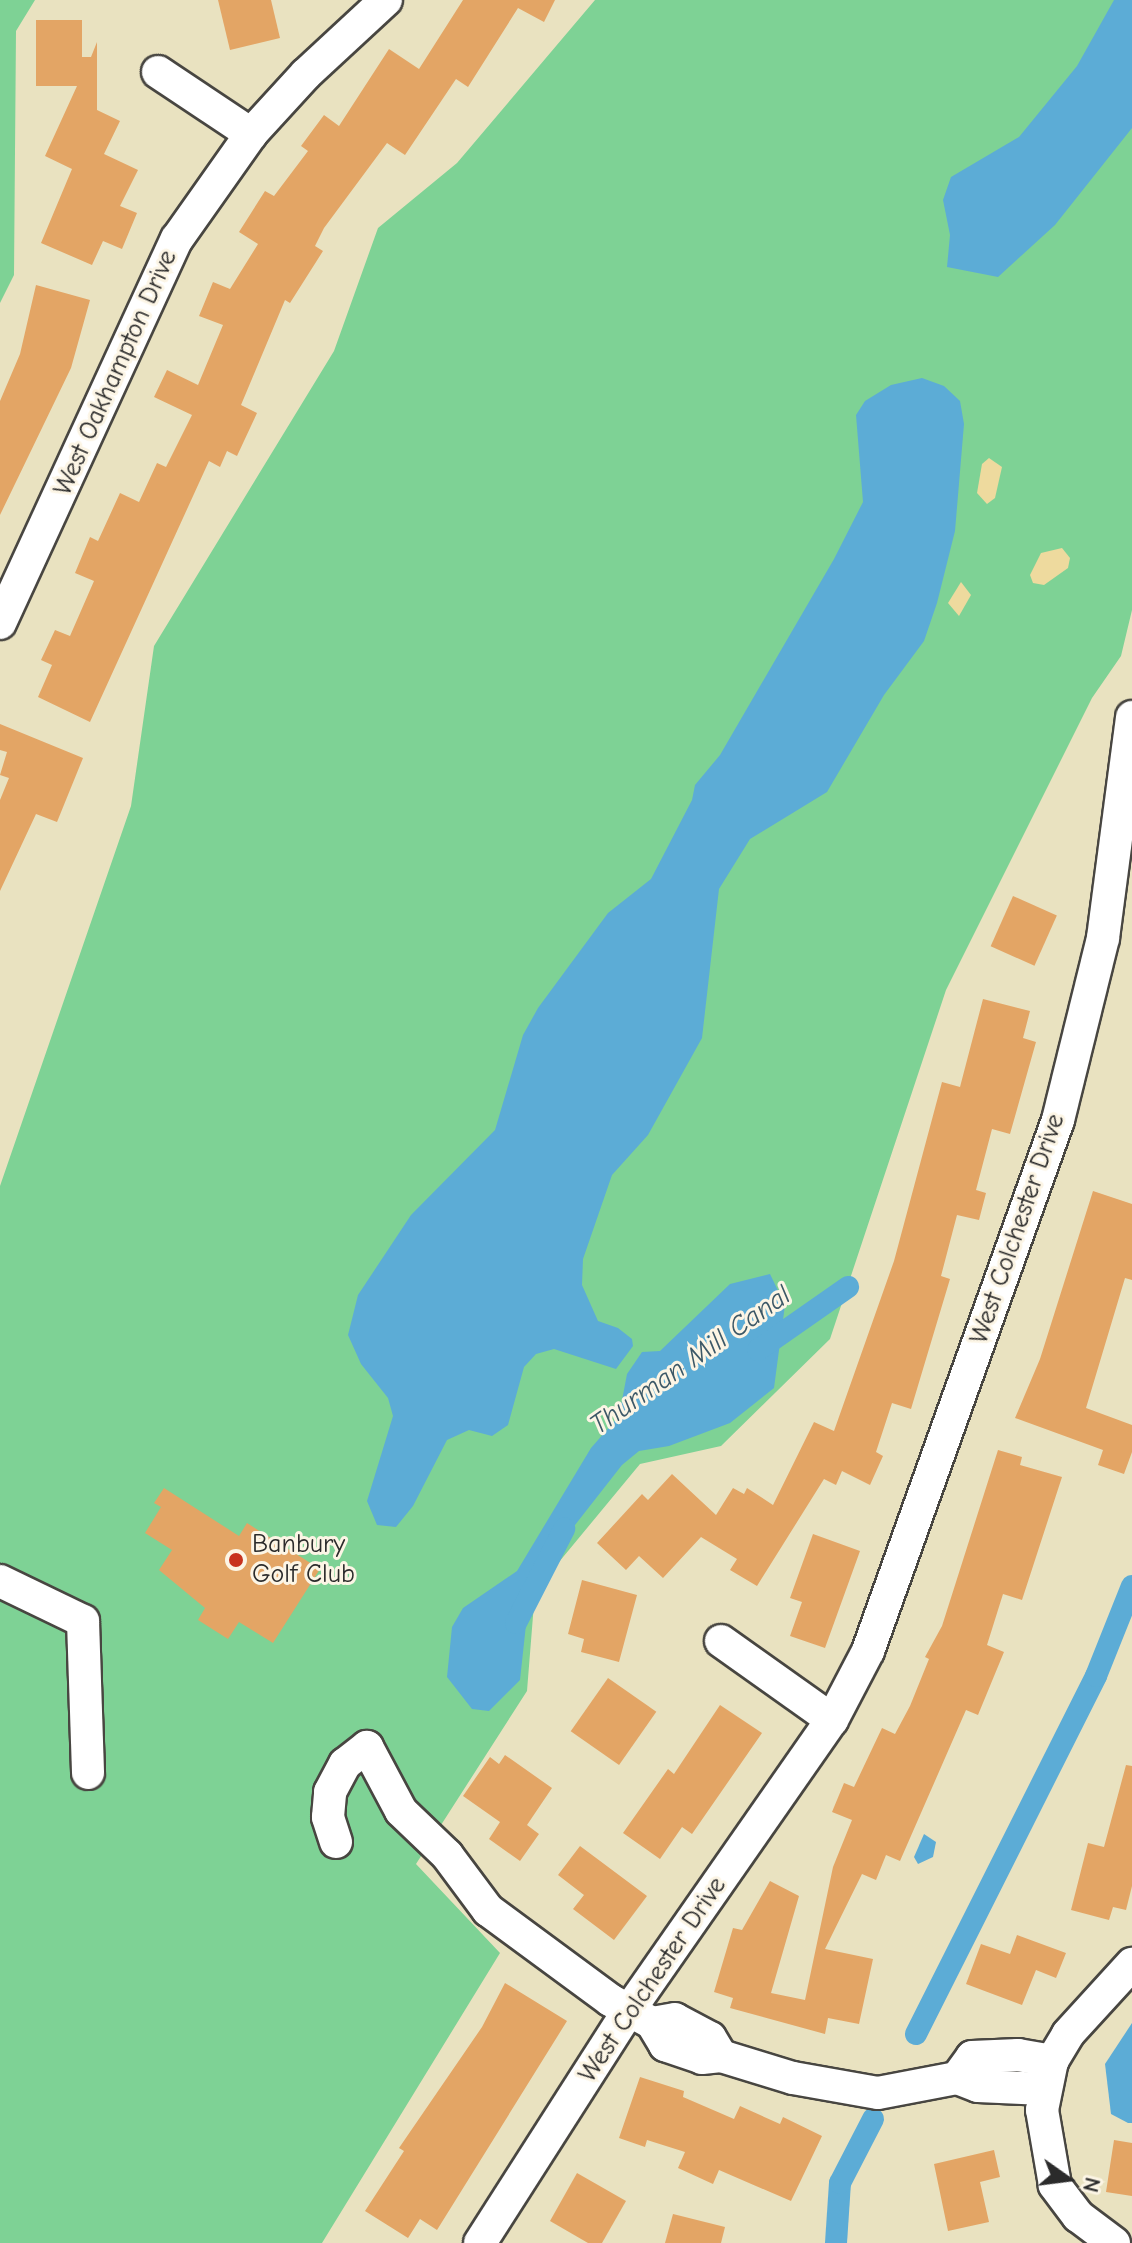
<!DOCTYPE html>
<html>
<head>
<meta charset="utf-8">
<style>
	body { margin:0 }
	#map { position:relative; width:1132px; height:2243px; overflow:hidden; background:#e9e2c0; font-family:"Comic Neue",sans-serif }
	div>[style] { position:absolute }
	.green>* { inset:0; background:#7ed295 }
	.sand>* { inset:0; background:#eeda9e }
	.water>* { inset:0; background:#5cacd6 }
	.canal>* { height:22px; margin:-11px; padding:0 11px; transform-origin:11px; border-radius:11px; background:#5cacd6 }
	.building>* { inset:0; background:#e3a565; transform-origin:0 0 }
	.roads { filter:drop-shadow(2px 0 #484641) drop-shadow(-2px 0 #484641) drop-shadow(0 2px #484641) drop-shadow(0 -2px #484641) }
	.minor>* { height:32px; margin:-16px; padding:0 16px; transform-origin:16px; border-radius:16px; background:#fff }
	.dots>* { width:22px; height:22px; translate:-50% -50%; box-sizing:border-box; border:4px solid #fcf5e5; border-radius:50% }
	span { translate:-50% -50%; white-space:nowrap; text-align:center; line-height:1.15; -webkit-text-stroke:6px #fcf5e5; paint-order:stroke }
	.street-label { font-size:26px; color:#2b2b2b }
	.poi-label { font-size:26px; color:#2b2b2b }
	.left { translate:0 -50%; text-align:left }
	.water-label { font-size:28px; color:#3c5867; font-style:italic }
	.north { position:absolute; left:1028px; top:2139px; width:80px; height:80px; -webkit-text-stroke:6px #fcf5e5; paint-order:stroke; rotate:104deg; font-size:22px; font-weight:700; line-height:32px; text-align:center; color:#2b2b2b }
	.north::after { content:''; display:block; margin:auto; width:28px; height:36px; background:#2b2b2b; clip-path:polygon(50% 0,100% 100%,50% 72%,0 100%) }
</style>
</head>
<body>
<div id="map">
	<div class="green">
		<div style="clip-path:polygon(0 0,35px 0,16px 31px,14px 275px,0 303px)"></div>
		<div style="clip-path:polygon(595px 0,1132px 0,1132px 610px,1121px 656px,1092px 698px,946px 990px,830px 1339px,721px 1446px,640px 1464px,535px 1591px,527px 1691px,416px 1864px,500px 1953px,322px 2243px,0 2243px,0 1186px,131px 806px,154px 646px,334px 351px,378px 228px,457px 163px)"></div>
	</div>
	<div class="sand">
		<div style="clip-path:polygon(989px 458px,1002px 467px,995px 498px,987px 504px,977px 493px,982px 464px)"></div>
		<div style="clip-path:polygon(1062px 548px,1070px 558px,1068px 568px,1044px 585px,1033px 583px,1030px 575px,1041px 553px)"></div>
		<div style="clip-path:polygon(961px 582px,971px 595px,959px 616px,948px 603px)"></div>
	</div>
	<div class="water">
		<div style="clip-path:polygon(1114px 0,1132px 0,1132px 128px,1055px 225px,998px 277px,947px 267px,950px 235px,943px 200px,951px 177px,1019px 137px,1077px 66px)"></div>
		<div style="clip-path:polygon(922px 378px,944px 386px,960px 401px,964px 424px,955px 531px,937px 603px,924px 641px,884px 695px,827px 792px,750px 839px,719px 889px,702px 1038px,648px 1135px,612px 1175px,583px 1259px,582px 1285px,598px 1321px,618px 1328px,632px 1339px,633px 1346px,616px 1369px,554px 1349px,536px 1354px,524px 1367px,508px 1425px,492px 1436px,469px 1430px,447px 1440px,413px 1506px,396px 1527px,377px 1525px,367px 1501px,393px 1416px,388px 1398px,361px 1364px,348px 1335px,358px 1295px,411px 1215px,495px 1130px,523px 1035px,538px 1008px,608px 913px,651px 879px,692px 800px,695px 785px,720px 755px,834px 559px,863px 502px,856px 415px,865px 401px,891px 385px)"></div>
		<div style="clip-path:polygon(770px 1274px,785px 1305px,774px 1388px,730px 1423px,669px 1446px,639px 1451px,622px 1465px,539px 1571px,529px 1597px,520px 1680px,489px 1711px,472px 1709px,447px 1677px,452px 1627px,463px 1608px,517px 1571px,591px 1448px,619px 1416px,627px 1374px,642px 1352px,660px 1351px,730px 1284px)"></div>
		<div style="clip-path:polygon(924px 1834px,936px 1842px,933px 1857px,918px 1864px,914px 1857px)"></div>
		<div style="clip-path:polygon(1132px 2023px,1132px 2123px,1128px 2123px,1111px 2114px,1105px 2064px)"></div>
	</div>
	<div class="canal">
		<div style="left:758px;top:1350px;width:110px;rotate:-35deg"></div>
		<div style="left:516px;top:1623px;width:106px;rotate:-62.9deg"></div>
		<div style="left:916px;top:2034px;width:401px;rotate:-63.3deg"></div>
		<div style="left:1096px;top:1676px;width:97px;rotate:-68.2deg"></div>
		<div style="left:836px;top:2243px;width:60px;rotate:-86.2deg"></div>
		<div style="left:840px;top:2183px;width:72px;rotate:-62.7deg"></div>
	</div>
	<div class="building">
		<div style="clip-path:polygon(218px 0,271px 0,280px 38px,230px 50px)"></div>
		<div style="clip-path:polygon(463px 0,555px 0,544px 22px,518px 8px,468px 87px,456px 79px,405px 155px,387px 143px,324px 228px,315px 246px,323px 251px,290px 303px,285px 300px,241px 405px,257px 413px,237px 456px,227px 451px,220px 467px,209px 461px,90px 722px,38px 697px,52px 665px,41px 660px,55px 630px,70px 636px,94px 581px,75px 573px,90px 537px,98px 541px,120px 493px,139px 502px,157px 463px,166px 467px,192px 415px,154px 397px,167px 370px,198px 385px,223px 325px,199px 316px,213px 282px,230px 289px,258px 244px,239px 232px,265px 191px,274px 196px,308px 151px,301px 146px,324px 115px,339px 126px,389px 49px,419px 69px)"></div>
		<div style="clip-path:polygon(36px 20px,82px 20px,82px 57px,91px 57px,97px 42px,97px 110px,120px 121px,104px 154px,138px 170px,120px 206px,137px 213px,122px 249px,103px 241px,92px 265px,41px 243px,72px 169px,45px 156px,77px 86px,36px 86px)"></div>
		<div style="clip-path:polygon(36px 285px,90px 300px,71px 368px,0 515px,0 401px,20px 354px)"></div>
		<div style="clip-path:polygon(0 724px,83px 758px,57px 822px,36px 814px,0 891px,0 800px,9px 778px,0 775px,7px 752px,0 750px)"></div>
		<div style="left:1013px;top:896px;width:48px;height:55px;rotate:24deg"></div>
		<div style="clip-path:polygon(983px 999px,1030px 1011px,1023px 1038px,1036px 1042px,1010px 1134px,992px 1129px,976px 1190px,986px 1193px,979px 1220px,957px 1215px,941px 1276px,950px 1279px,911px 1409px,892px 1403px,876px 1452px,883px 1456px,870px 1485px,842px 1471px,836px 1485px,824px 1479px,757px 1586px,730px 1570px,737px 1559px,701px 1537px,663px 1578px,639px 1556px,626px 1570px,597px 1543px,642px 1494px,648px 1500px,672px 1474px,716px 1515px,733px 1488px,744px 1494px,747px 1488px,773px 1505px,814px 1422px,834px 1431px,894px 1261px,942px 1082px,960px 1087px)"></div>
		<div style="clip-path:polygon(1093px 1191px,1132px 1204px,1132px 1280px,1125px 1278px,1086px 1408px,1132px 1425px,1132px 1452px,1124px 1474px,1098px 1465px,1103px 1450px,1015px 1418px,1040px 1359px)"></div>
		<div style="clip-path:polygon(998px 1450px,1022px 1457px,1020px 1465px,1062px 1477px,1022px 1600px,1003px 1594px,987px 1645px,1004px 1652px,978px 1715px,966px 1710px,900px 1861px,886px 1855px,876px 1880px,862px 1874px,825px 1949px,873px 1959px,859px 2024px,828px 2018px,825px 2034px,730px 2008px,733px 1998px,714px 1992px,733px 1928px,742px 1930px,770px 1881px,799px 1896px,771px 1993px,805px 2000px,833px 1867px,852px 1820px,832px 1812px,844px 1783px,854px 1787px,882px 1728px,895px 1734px,910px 1706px,929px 1659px,925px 1657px,942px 1626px)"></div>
		<div style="clip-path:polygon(164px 1488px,239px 1536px,247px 1523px,320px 1569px,273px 1643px,239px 1622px,228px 1639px,198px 1620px,205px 1608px,159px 1570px,172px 1550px,145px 1533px,161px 1507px,154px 1503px)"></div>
		<div style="clip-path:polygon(813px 1534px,860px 1551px,825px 1648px,790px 1636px,802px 1602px,790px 1598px)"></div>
		<div style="clip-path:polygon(582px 1580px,637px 1595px,619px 1662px,581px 1652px,584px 1639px,568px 1634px)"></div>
		<div style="left:608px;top:1678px;width:59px;height:65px;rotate:35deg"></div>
		<div style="clip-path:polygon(720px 1705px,762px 1733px,692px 1834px,682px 1827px,660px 1859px,623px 1833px,668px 1769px,674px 1774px)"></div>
		<div style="clip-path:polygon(505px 1755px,552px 1788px,527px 1825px,539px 1834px,520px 1861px,489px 1839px,500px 1822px,463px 1796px,490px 1757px,499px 1764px)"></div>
		<div style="clip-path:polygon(1126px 1765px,1132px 1766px,1132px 1886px,1126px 1910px,1113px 1907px,1109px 1920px,1071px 1910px,1088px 1843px,1104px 1847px)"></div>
		<div style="clip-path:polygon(580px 1846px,647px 1896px,614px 1940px,573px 1909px,584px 1895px,558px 1875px)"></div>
		<div style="clip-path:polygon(1017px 1935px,1066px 1953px,1056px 1978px,1036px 1970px,1022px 2005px,966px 1984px,981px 1944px,1010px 1954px)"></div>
		<div style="clip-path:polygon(505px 1983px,567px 2021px,437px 2230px,420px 2219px,408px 2238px,365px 2211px,404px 2151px,399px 2148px,482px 2027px)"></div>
		<div style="clip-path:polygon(640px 2077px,684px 2091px,683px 2097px,734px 2119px,740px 2106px,780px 2124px,783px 2117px,822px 2136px,791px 2201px,719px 2170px,713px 2184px,678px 2168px,685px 2152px,647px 2140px,645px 2147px,619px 2138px)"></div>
		<div style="clip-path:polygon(1114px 2140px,1132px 2143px,1132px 2196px,1106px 2192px)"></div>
		<div style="clip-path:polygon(994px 2150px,1000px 2177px,980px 2182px,989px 2222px,948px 2231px,934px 2164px)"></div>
		<div style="clip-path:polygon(577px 2173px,626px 2201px,602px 2243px,588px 2243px,550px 2221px)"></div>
		<div style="clip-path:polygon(673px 2214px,725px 2227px,721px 2243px,665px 2243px)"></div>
	</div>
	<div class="roads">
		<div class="minor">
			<div style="left:158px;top:72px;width:112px;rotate:33.7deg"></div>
			<div style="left:0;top:623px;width:423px;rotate:-65.3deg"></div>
			<div style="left:177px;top:239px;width:128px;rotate:-54.8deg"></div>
			<div style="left:251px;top:134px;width:81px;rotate:-47.5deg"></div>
			<div style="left:306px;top:74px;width:109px;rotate:-42.8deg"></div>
			<div style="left:0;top:1581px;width:92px;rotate:25.7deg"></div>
			<div style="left:83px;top:1621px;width:152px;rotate:88.1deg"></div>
			<div style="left:721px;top:1641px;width:136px;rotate:35.4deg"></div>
			<div style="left:336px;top:1842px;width:26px;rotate:-108deg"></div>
			<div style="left:328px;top:1817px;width:25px;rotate:-85deg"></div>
			<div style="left:330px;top:1792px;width:32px;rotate:-62deg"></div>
			<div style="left:345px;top:1764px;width:28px;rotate:-38deg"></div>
			<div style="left:367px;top:1747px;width:72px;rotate:62deg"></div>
			<div style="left:401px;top:1811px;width:64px;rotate:43.7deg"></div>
			<div style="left:447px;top:1855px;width:69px;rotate:53.3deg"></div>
			<div style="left:488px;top:1910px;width:152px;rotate:36.4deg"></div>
			<div style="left:610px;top:2000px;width:48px;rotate:28.7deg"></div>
			<div style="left:721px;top:2056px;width:21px;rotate:-121deg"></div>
			<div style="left:710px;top:2038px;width:40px;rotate:-152deg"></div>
			<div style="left:675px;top:2019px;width:23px;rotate:170deg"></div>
			<div style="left:652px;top:2023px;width:26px;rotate:59deg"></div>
			<div style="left:665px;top:2045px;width:39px;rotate:19deg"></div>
			<div style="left:702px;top:2058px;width:19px;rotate:-6deg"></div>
			<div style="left:721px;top:2056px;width:75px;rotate:17deg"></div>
			<div style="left:793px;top:2078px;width:86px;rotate:10deg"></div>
			<div style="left:878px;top:2093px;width:80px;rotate:-10.8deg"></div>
			<div style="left:1044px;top:2089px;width:66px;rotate:-177.4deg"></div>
			<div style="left:978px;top:2086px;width:22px;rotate:-159deg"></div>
			<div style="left:957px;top:2078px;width:26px;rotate:-54deg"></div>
			<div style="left:972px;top:2057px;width:46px;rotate:-2.5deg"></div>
			<div style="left:1018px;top:2055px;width:35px;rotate:10deg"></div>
			<div style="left:480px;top:2243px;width:274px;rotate:-57.4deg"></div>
			<div style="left:628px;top:2012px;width:356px;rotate:-55.1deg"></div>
			<div style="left:832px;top:1720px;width:78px;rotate:-62.4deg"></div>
			<div style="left:868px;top:1651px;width:564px;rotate:-70.31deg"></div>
			<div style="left:1058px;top:1120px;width:187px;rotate:-76.1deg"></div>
			<div style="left:1103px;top:938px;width:223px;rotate:-82.5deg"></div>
			<div style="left:1114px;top:2243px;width:45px;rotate:-143.1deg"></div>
			<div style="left:1078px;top:2216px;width:39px;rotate:-127deg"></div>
			<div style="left:1055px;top:2185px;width:76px;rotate:-99.8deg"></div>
			<div style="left:1042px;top:2110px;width:50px;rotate:-78.5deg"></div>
			<div style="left:1052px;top:2061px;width:31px;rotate:-59deg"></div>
			<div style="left:1068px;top:2034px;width:95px;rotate:-47.6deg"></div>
		</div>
	</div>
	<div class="dots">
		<div style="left:236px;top:1560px;background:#c8321e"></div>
	</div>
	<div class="street-label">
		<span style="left:116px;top:373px;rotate:-66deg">West Oakhampton Drive</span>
		<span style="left:1018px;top:1229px;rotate:-71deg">West Colchester Drive</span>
		<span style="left:653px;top:1980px;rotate:-56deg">West Colchester Drive</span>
	</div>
	<div class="poi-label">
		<span class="left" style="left:252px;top:1560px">Banbury<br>Golf Club</span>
	</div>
	<div class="water-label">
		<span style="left:690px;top:1360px;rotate:-35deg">Thurman Mill Canal</span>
	</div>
	<div class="north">N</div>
</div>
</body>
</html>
